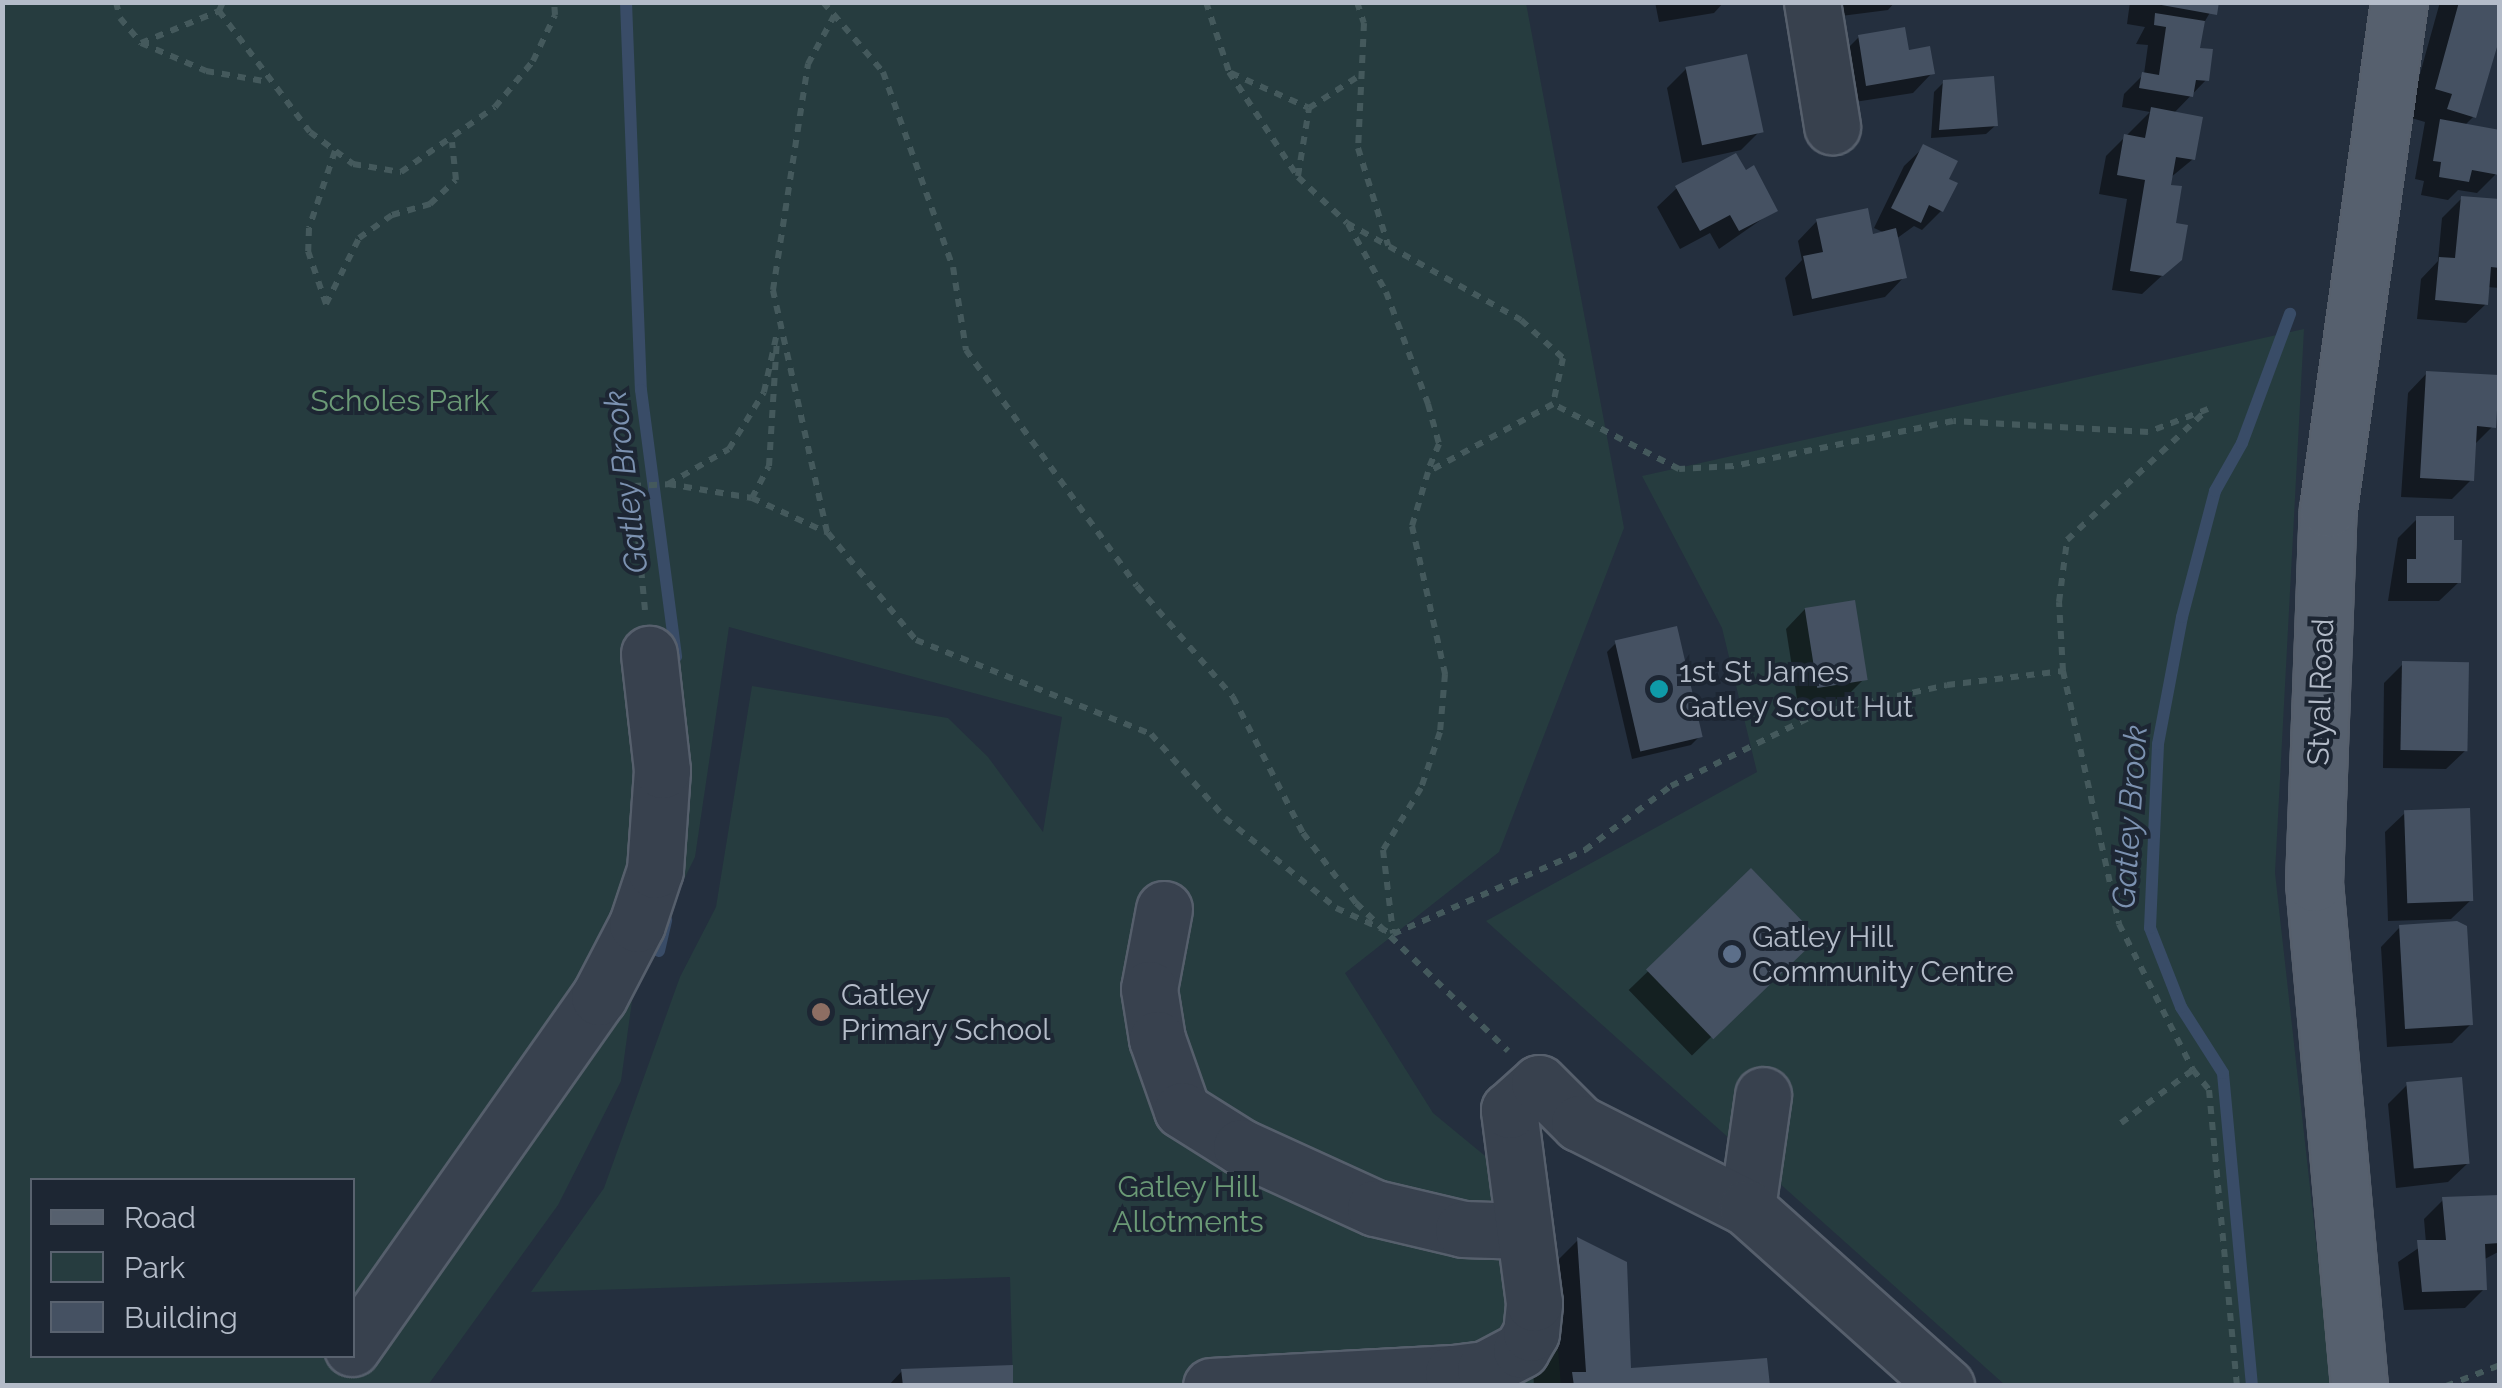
<!DOCTYPE html>
<html>
<head>
<meta charset="utf-8">
<style>
	body { margin:0 }
	#map { position:relative; width:2502px; height:1388px; overflow:hidden; background:#242f3e; font-family:Raleway,sans-serif }
	div>[style] { position:absolute }
	.green>* { inset:0; background:#263c3f }
	.shadow>* { inset:0; background:#0007; transform-origin:0 0 }
	.stream>* { height:12px; margin:-6px; padding:0 6px; transform-origin:6px; border-radius:6px; background:#394c67 }
	.building>* { inset:0; background:#455162; transform-origin:0 0 }
	.path>* { height:6px; margin-top:-3px; transform-origin:0; background:repeating-linear-gradient(90deg,#44595c 0 8px,transparent 0 16px) }
	.roads { filter:drop-shadow(2px 0 #565f6c) drop-shadow(-2px 0 #565f6c) drop-shadow(0 2px #565f6c) drop-shadow(0 -2px #565f6c) }
	.minor>* { height:55px; margin:-27.5px; padding:0 27.5px; transform-origin:27.5px; border-radius:27.5px; background:#38414e }
	.major>* { height:55px; margin:-27.5px; padding:0 27.5px; transform-origin:27.5px; border-radius:27.5px; background:#56606e }
	.dots>* { width:28px; height:28px; translate:-50% -50%; box-sizing:border-box; border:5px solid #1d2633; border-radius:50% }
	span { translate:-50% -50%; white-space:nowrap; text-align:center; line-height:1.15; -webkit-text-stroke:8px #1d2633; paint-order:stroke }
	.park-label { font-size:30px; color:#6b9a76 }
	.poi-label { font-size:30px; color:#b4bcc9 }
	.left { translate:0 -50%; text-align:left }
	.street-label { font-size:30px; color:#b4bcc9 }
	.water-label { font-size:32px; color:#7c92b1; font-style:italic }
	.frame { position:absolute; inset:0; border:5px solid #b4bcc9; pointer-events:none }
	.legend { position:absolute; left:30px; top:1178px; width:325px; height:180px; box-sizing:border-box; background:#1d2633; border:2px solid #59626f; margin:0; padding:12px 18px; list-style:none; font-size:30px; color:#b4bcc9 }
	.legend li { display:flex; align-items:center; gap:20px; height:50px }
	.legend b { width:50px; border:2px solid #59626f }
</style>
</head>
<body>
<div id="map">
	<div class="green">
		<div style="clip-path:polygon(evenodd,2px 3px,1526px 3px,1624px 528px,1499px 852px,1345px 973px,1433px 1113px,1490px 1160px,1543px 1164px,1561px 1385px,1013px 1385px,1010px 1277px,531px 1292px,604px 1188px,680px 977px,716px 907px,752px 686px,948px 718px,988px 757px,1043px 832px,1062px 717px,729px 627px,695px 857px,635px 979px,621px 1081px,558px 1205px,428px 1385px,3px 1385px,2px 3px,32px 1180px,352px 1180px,352px 1356px,32px 1356px,32px 1180px)"></div>
		<div style="clip-path:polygon(2304px 329px,2275px 873px,2332px 1385px,2005px 1385px,1486px 921px,1757px 772px,1722px 628px,1642px 476px)"></div>
	</div>
	<div class="shadow">
		<div style="clip-path:polygon(1655px 2px,1724px 2px,1714px 13px,1659px 22px)"></div>
		<div style="clip-path:polygon(1839px 2px,1895px 2px,1888px 10px,1841px 16px)"></div>
		<div style="clip-path:polygon(2130px 2px,2216px 2px,2201px 28px,2198px 50px,2206px 80px,2173px 114px,2193px 159px,2170px 178px,2180px 259px,2142px 294px,2112px 290px,2127px 199px,2099px 194px,2106px 156px,2150px 112px,2122px 107px,2124px 94px,2144px 74px,2148px 45px,2136px 44px,2145px 27px,2127px 24px)"></div>
		<div style="clip-path:polygon(2440px 2px,2500px 2px,2474px 116px,2464px 126px,2500px 132px,2496px 174px,2477px 193px,2458px 190px,2448px 200px,2421px 195px,2424px 181px,2415px 179px,2425px 122px,2408px 117px)"></div>
		<div style="clip-path:polygon(1859px 37px,1907px 53px,1932px 73px,1913px 93px,1848px 103px,1840px 56px)"></div>
		<div style="clip-path:polygon(1686px 69px,1760px 131px,1741px 150px,1682px 163px,1667px 88px)"></div>
		<div style="clip-path:polygon(1944px 82px,1996px 125px,1986px 134px,1931px 138px,1934px 92px)"></div>
		<div style="clip-path:polygon(1924px 147px,1946px 180px,1941px 211px,1922px 230px,1914px 226px,1896px 239px,1904px 277px,1885px 297px,1793px 316px,1785px 278px,1802px 260px,1798px 241px,1817px 221px,1871px 237px,1885px 233px,1874px 228px,1904px 166px)"></div>
		<div style="clip-path:polygon(1677px 188px,1775px 210px,1719px 249px,1710px 233px,1680px 249px,1657px 207px)"></div>
		<div style="clip-path:polygon(2462px 198px,2500px 219px,2500px 288px,2487px 287px,2486px 304px,2466px 323px,2417px 319px,2421px 279px,2438px 261px,2442px 218px)"></div>
		<div style="clip-path:polygon(2427px 373px,2493px 426px,2473px 446px,2471px 480px,2452px 499px,2401px 497px,2408px 393px)"></div>
		<div style="clip-path:polygon(2417px 519px,2459px 582px,2439px 601px,2388px 601px,2398px 538px)"></div>
		<div style="clip-path:polygon(1805px 609px,1864px 679px,1845px 698px,1798px 705px,1786px 629px)"></div>
		<div style="clip-path:polygon(1616px 643px,1700px 736px,1691px 745px,1632px 759px,1607px 652px)"></div>
		<div style="clip-path:polygon(2403px 664px,2466px 750px,2446px 769px,2383px 768px,2384px 683px)"></div>
		<div style="clip-path:polygon(2405px 813px,2471px 900px,2451px 919px,2388px 921px,2385px 832px)"></div>
		<div style="left:1751px;top:872px;width:91px;height:170px;rotate:46deg"></div>
		<div style="clip-path:polygon(2400px 927px,2471px 1024px,2452px 1043px,2387px 1047px,2381px 947px)"></div>
		<div style="clip-path:polygon(2407px 1085px,2468px 1163px,2448px 1182px,2396px 1188px,2388px 1104px)"></div>
		<div style="clip-path:polygon(2500px 1197px,2500px 1251px,2483px 1260px,2484px 1289px,2465px 1308px,2404px 1310px,2398px 1262px,2426px 1243px,2424px 1219px,2444px 1199px)"></div>
		<div style="clip-path:polygon(1578px 1240px,1629px 1371px,1767px 1386px,1534px 1386px,1528px 1290px)"></div>
		<div style="clip-path:polygon(902px 1371px,1010px 1386px,888px 1386px)"></div>
	</div>
	<div class="stream">
		<div style="left:626px;top:2px;width:388px;rotate:87.8deg"></div>
		<div style="left:641px;top:390px;width:269px;rotate:82.5deg"></div>
		<div style="left:659px;top:951px;width:32px;rotate:-77deg"></div>
		<div style="left:2252px;top:1386px;width:314px;rotate:-95.3deg"></div>
		<div style="left:2223px;top:1073px;width:78px;rotate:-122.5deg"></div>
		<div style="left:2181px;top:1007px;width:85px;rotate:-111.4deg"></div>
		<div style="left:2150px;top:928px;width:184px;rotate:-87.5deg"></div>
		<div style="left:2158px;top:744px;width:129px;rotate:-79.3deg"></div>
		<div style="left:2182px;top:617px;width:130px;rotate:-75.3deg"></div>
		<div style="left:2215px;top:491px;width:55px;rotate:-60.6deg"></div>
		<div style="left:2242px;top:443px;width:138px;rotate:-69.6deg"></div>
	</div>
	<div class="building">
		<div style="clip-path:polygon(2145px 2px,2219px 2px,2217px 15px)"></div>
		<div style="clip-path:polygon(2459px 2px,2500px 2px,2500px 37px,2476px 118px,2447px 109px,2452px 94px,2435px 89px)"></div>
		<div style="clip-path:polygon(2155px 13px,2205px 21px,2200px 48px,2213px 49px,2209px 81px,2196px 80px,2193px 97px,2139px 88px,2142px 72px,2159px 75px,2166px 27px,2154px 25px)"></div>
		<div style="clip-path:polygon(1905px 27px,1909px 50px,1930px 46px,1935px 74px,1866px 86px,1858px 35px)"></div>
		<div style="left:1747px;top:54px;width:80px;height:63px;rotate:78deg"></div>
		<div style="clip-path:polygon(1994px 76px,1998px 126px,1939px 130px,1943px 80px)"></div>
		<div style="clip-path:polygon(2151px 107px,2203px 117px,2195px 160px,2176px 157px,2171px 185px,2182px 186px,2176px 223px,2188px 225px,2182px 260px,2163px 276px,2130px 271px,2145px 180px,2117px 175px,2124px 134px,2145px 138px)"></div>
		<div style="clip-path:polygon(2440px 119px,2500px 130px,2499px 175px,2472px 170px,2469px 182px,2439px 177px,2441px 162px,2433px 161px)"></div>
		<div style="clip-path:polygon(1923px 144px,1958px 161px,1949px 179px,1958px 183px,1943px 212px,1929px 205px,1921px 223px,1891px 208px)"></div>
		<div style="clip-path:polygon(1736px 153px,1746px 170px,1754px 165px,1778px 211px,1739px 231px,1730px 215px,1700px 231px,1675px 186px)"></div>
		<div style="clip-path:polygon(2461px 196px,2500px 199px,2500px 268px,2491px 267px,2488px 305px,2435px 300px,2439px 257px,2455px 258px)"></div>
		<div style="clip-path:polygon(1868px 208px,1873px 234px,1896px 228px,1907px 278px,1812px 299px,1803px 256px,1823px 252px,1816px 219px)"></div>
		<div style="clip-path:polygon(2426px 371px,2499px 375px,2496px 428px,2477px 426px,2474px 481px,2420px 478px)"></div>
		<div style="clip-path:polygon(2416px 516px,2454px 516px,2454px 540px,2462px 540px,2461px 583px,2407px 583px,2407px 559px,2416px 559px)"></div>
		<div style="left:1855px;top:600px;width:81px;height:51px;rotate:81deg"></div>
		<div style="left:1677px;top:626px;width:114px;height:64px;rotate:77deg"></div>
		<div style="left:2402px;top:661px;width:67px;height:89px;rotate:1deg"></div>
		<div style="left:2470px;top:808px;width:93px;height:66px;rotate:88deg"></div>
		<div style="left:1751px;top:868px;width:97px;height:146px;rotate:46deg"></div>
		<div style="clip-path:polygon(2457px 921px,2467px 926px,2473px 1025px,2405px 1029px,2399px 925px)"></div>
		<div style="left:2462px;top:1077px;width:87px;height:56px;rotate:85deg"></div>
		<div style="clip-path:polygon(2500px 1195px,2500px 1243px,2485px 1244px,2487px 1290px,2422px 1292px,2417px 1240px,2446px 1240px,2442px 1197px)"></div>
		<div style="clip-path:polygon(1577px 1237px,1627px 1262px,1631px 1368px,1767px 1358px,1770px 1386px,1574px 1386px,1572px 1372px,1586px 1372px)"></div>
		<div style="clip-path:polygon(1013px 1365px,1013px 1386px,903px 1386px,901px 1369px)"></div>
	</div>
	<div class="path">
		<div style="left:116px;top:2px;width:16px;rotate:76deg"></div>
		<div style="left:120px;top:18px;width:33px;rotate:50deg"></div>
		<div style="left:141px;top:43px;width:71px;rotate:23.3deg"></div>
		<div style="left:206px;top:71px;width:64px;rotate:9.9deg"></div>
		<div style="left:823px;top:2px;width:92px;rotate:49.4deg"></div>
		<div style="left:883px;top:72px;width:207px;rotate:70.3deg"></div>
		<div style="left:953px;top:267px;width:84px;rotate:81.1deg"></div>
		<div style="left:966px;top:350px;width:291px;rotate:54.1deg"></div>
		<div style="left:1137px;top:586px;width:147px;rotate:49.1deg"></div>
		<div style="left:1233px;top:697px;width:153px;rotate:62.8deg"></div>
		<div style="left:1303px;top:833px;width:88px;rotate:52.9deg"></div>
		<div style="left:1356px;top:903px;width:212px;rotate:44.2deg"></div>
		<div style="left:1206px;top:2px;width:74px;rotate:71.8deg"></div>
		<div style="left:1229px;top:72px;width:126px;rotate:56.7deg"></div>
		<div style="left:1298px;top:177px;width:67px;rotate:43.2deg"></div>
		<div style="left:1347px;top:223px;width:199px;rotate:29.1deg"></div>
		<div style="left:1521px;top:320px;width:57px;rotate:42.1deg"></div>
		<div style="left:1563px;top:358px;width:47px;rotate:102.3deg"></div>
		<div style="left:1553px;top:404px;width:142px;rotate:151.5deg"></div>
		<div style="left:1428px;top:472px;width:56px;rotate:106.5deg"></div>
		<div style="left:1412px;top:526px;width:152px;rotate:77.4deg"></div>
		<div style="left:1445px;top:674px;width:58px;rotate:94.9deg"></div>
		<div style="left:1440px;top:732px;width:59px;rotate:108.7deg"></div>
		<div style="left:1421px;top:788px;width:73px;rotate:121.5deg"></div>
		<div style="left:1383px;top:850px;width:84px;rotate:83.1deg"></div>
		<div style="left:1357px;top:2px;width:22px;rotate:72deg"></div>
		<div style="left:1364px;top:23px;width:125px;rotate:92.7deg"></div>
		<div style="left:1358px;top:148px;width:102px;rotate:72.8deg"></div>
		<div style="left:219px;top:11px;width:151px;rotate:53.1deg"></div>
		<div style="left:310px;top:132px;width:54px;rotate:36.7deg"></div>
		<div style="left:353px;top:164px;width:49px;rotate:9.5deg"></div>
		<div style="left:401px;top:172px;width:114px;rotate:-34.7deg"></div>
		<div style="left:495px;top:107px;width:60px;rotate:-50.4deg"></div>
		<div style="left:533px;top:61px;width:51px;rotate:-64.4deg"></div>
		<div style="left:555px;top:15px;width:13px;rotate:-94deg"></div>
		<div style="left:141px;top:43px;width:84px;rotate:-22.3deg"></div>
		<div style="left:219px;top:11px;width:10px;rotate:-66deg"></div>
		<div style="left:1231px;top:73px;width:85px;rotate:24.2deg"></div>
		<div style="left:1309px;top:108px;width:56px;rotate:-32.6deg"></div>
		<div style="left:335px;top:151px;width:81px;rotate:108.7deg"></div>
		<div style="left:309px;top:228px;width:23px;rotate:92deg"></div>
		<div style="left:308px;top:251px;width:56px;rotate:71.2deg"></div>
		<div style="left:326px;top:304px;width:74px;rotate:-63.4deg"></div>
		<div style="left:359px;top:238px;width:40px;rotate:-34.9deg"></div>
		<div style="left:392px;top:215px;width:40px;rotate:-16deg"></div>
		<div style="left:430px;top:204px;width:35px;rotate:-43deg"></div>
		<div style="left:456px;top:180px;width:38px;rotate:-96deg"></div>
		<div style="left:1298px;top:176px;width:69px;rotate:-80.8deg"></div>
		<div style="left:1348px;top:224px;width:78px;rotate:60.8deg"></div>
		<div style="left:1386px;top:292px;width:120px;rotate:69.4deg"></div>
		<div style="left:1428px;top:404px;width:41px;rotate:74.6deg"></div>
		<div style="left:1439px;top:444px;width:28px;rotate:113deg"></div>
		<div style="left:668px;top:484px;width:85px;rotate:9.5deg"></div>
		<div style="left:752px;top:498px;width:84px;rotate:24.7deg"></div>
		<div style="left:828px;top:533px;width:139px;rotate:50.6deg"></div>
		<div style="left:916px;top:640px;width:253px;rotate:21.8deg"></div>
		<div style="left:1151px;top:734px;width:112px;rotate:48.6deg"></div>
		<div style="left:1225px;top:818px;width:143px;rotate:39deg"></div>
		<div style="left:1336px;top:908px;width:63px;rotate:24.5deg"></div>
		<div style="left:1393px;top:934px;width:210px;rotate:-23.6deg"></div>
		<div style="left:1585px;top:850px;width:107px;rotate:-36.7deg"></div>
		<div style="left:1671px;top:786px;width:165px;rotate:-26.3deg"></div>
		<div style="left:1819px;top:713px;width:131px;rotate:-12.3deg"></div>
		<div style="left:1947px;top:685px;width:117px;rotate:-6.9deg"></div>
		<div style="left:2063px;top:671px;width:69px;rotate:-93.3deg"></div>
		<div style="left:2059px;top:602px;width:63px;rotate:-82.6deg"></div>
		<div style="left:2067px;top:540px;width:192px;rotate:-42.9deg"></div>
		<div style="left:2208px;top:409px;width:64px;rotate:159deg"></div>
		<div style="left:2148px;top:432px;width:195px;rotate:-176.8deg"></div>
		<div style="left:1953px;top:421px;width:225px;rotate:168.4deg"></div>
		<div style="left:1733px;top:466px;width:54px;rotate:176.8deg"></div>
		<div style="left:1679px;top:469px;width:142px;rotate:-152.7deg"></div>
		<div style="left:752px;top:498px;width:36px;rotate:-62deg"></div>
		<div style="left:769px;top:466px;width:127px;rotate:-86.4deg"></div>
		<div style="left:827px;top:532px;width:248px;rotate:-102.6deg"></div>
		<div style="left:773px;top:290px;width:229px;rotate:-81.2deg"></div>
		<div style="left:808px;top:64px;width:55px;rotate:-61.6deg"></div>
		<div style="left:645px;top:610px;width:125px;rotate:-95.5deg"></div>
		<div style="left:633px;top:486px;width:35px;rotate:-3deg"></div>
		<div style="left:668px;top:484px;width:70px;rotate:-29.8deg"></div>
		<div style="left:729px;top:449px;width:67px;rotate:-58.4deg"></div>
		<div style="left:764px;top:392px;width:60px;rotate:-77.6deg"></div>
		<div style="left:2063px;top:671px;width:259px;rotate:77.5deg"></div>
		<div style="left:2119px;top:924px;width:164px;rotate:63.1deg"></div>
		<div style="left:2121px;top:1123px;width:89px;rotate:-36.4deg"></div>
		<div style="left:2193px;top:1070px;width:26px;rotate:51deg"></div>
		<div style="left:2209px;top:1090px;width:297px;rotate:84.6deg"></div>
		<div style="left:2446px;top:1386px;width:58px;rotate:-21.3deg"></div>
	</div>
	<div class="roads">
		<div class="minor">
			<div style="left:1812px;top:2px;width:126px;rotate:80.8deg"></div>
			<div style="left:1164px;top:909px;width:81px;rotate:100.6deg"></div>
			<div style="left:1149px;top:989px;width:51px;rotate:80.9deg"></div>
			<div style="left:1157px;top:1039px;width:75px;rotate:70.6deg"></div>
			<div style="left:1182px;top:1110px;width:70px;rotate:32.1deg"></div>
			<div style="left:1241px;top:1147px;width:147px;rotate:24.5deg"></div>
			<div style="left:1375px;top:1208px;width:90px;rotate:13.4deg"></div>
			<div style="left:1463px;top:1229px;width:61px;rotate:1.9deg"></div>
			<div style="left:1747px;top:1208px;width:114px;rotate:-81.9deg"></div>
			<div style="left:352px;top:1348px;width:429px;rotate:-54.9deg"></div>
			<div style="left:599px;top:997px;width:82px;rotate:-62.5deg"></div>
			<div style="left:637px;top:924px;width:57px;rotate:-71.6deg"></div>
			<div style="left:655px;top:870px;width:100px;rotate:-86deg"></div>
			<div style="left:662px;top:770px;width:117px;rotate:-96.4deg"></div>
			<div style="left:1211px;top:1386px;width:242px;rotate:-3.1deg"></div>
			<div style="left:1453px;top:1373px;width:32px;rotate:-7deg"></div>
			<div style="left:1485px;top:1369px;width:41px;rotate:-27.8deg"></div>
			<div style="left:1521px;top:1350px;width:20px;rotate:-60deg"></div>
			<div style="left:1531px;top:1333px;width:30px;rotate:-84deg"></div>
			<div style="left:1534px;top:1303px;width:195px;rotate:-97.4deg"></div>
			<div style="left:1509px;top:1110px;width:40px;rotate:-42deg"></div>
			<div style="left:1539px;top:1083px;width:57px;rotate:45deg"></div>
			<div style="left:1579px;top:1123px;width:188px;rotate:26.8deg"></div>
			<div style="left:1747px;top:1208px;width:267px;rotate:41.8deg"></div>
		</div>
		<div class="major">
			<div style="left:2359px;top:1386px;width:505px;rotate:-95.11deg"></div>
			<div style="left:2314px;top:883px;width:374px;rotate:-87.9deg"></div>
			<div style="left:2328px;top:509px;width:512px;rotate:-82.03deg"></div>
		</div>
	</div>
	<div class="dots">
		<div style="left:1659px;top:689px;background:#0f9aa8"></div>
		<div style="left:1732px;top:954px;background:#5c6f8a"></div>
		<div style="left:821px;top:1012px;background:#8d6e63"></div>
	</div>
	<div class="park-label">
		<span style="left:400px;top:401px">Scholes Park</span>
		<span style="left:1188px;top:1204px">Gatley Hill<br>Allotments</span>
	</div>
	<div class="poi-label">
		<span class="left" style="left:1679px;top:689px">1st St James<br>Gatley Scout Hut</span>
		<span class="left" style="left:1752px;top:954px">Gatley Hill<br>Community Centre</span>
		<span class="left" style="left:841px;top:1012px">Gatley<br>Primary School</span>
	</div>
	<div class="street-label">
		<span style="left:2321px;top:692px;rotate:-88deg">Styal Road</span>
	</div>
	<div class="water-label">
		<span style="left:626px;top:482px;rotate:-97deg">Gatley Brook</span>
		<span style="left:2130px;top:817px;rotate:-86deg">Gatley Brook</span>
	</div>
	<div class="frame"></div>
	<ul class="legend">
	<li><b style="height:12px;background:#56606e"></b>Road</li>
	<li><b style="height:28px;background:#263c3f"></b>Park</li>
	<li><b style="height:28px;background:#455162"></b>Building</li>
	</ul>
</div>
</body>
</html>
